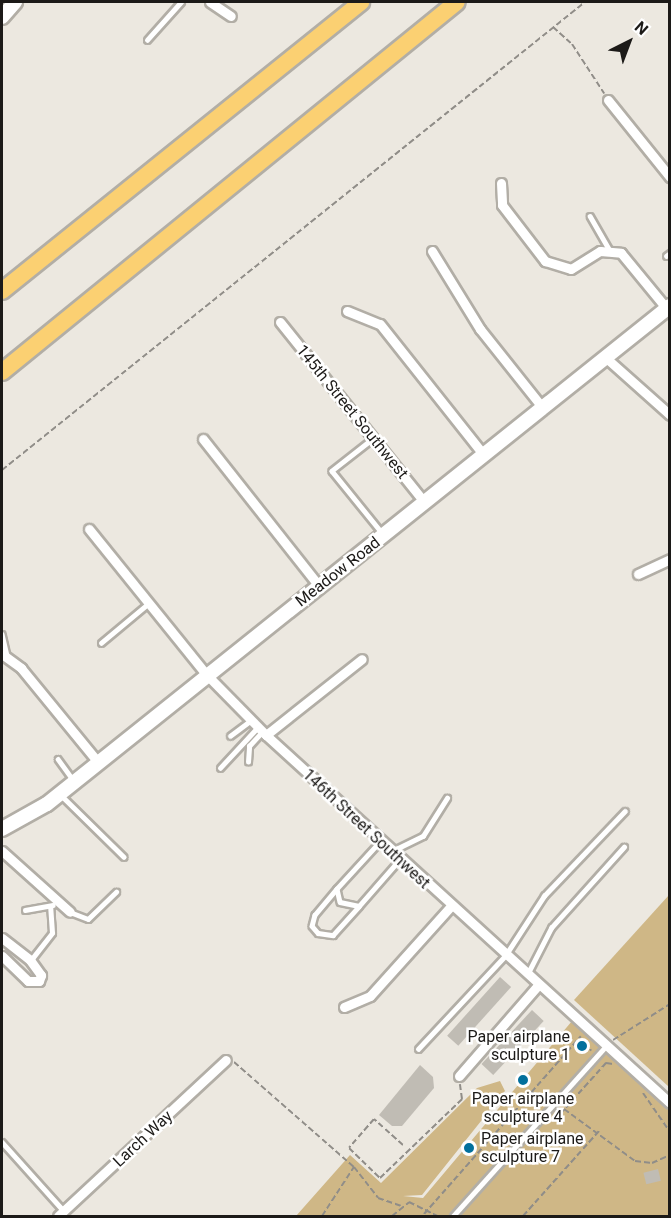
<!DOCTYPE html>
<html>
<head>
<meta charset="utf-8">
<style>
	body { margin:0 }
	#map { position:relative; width:671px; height:1218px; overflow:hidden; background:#ece8e0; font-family:Roboto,sans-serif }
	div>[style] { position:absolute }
	.green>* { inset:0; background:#cfb786 }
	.building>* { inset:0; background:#c0bcb4; transform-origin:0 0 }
	.path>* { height:2px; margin-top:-1px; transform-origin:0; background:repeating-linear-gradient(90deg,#908d88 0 6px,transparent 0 9px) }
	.roads { filter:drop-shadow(2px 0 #b2aea6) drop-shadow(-2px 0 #b2aea6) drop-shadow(0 2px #b2aea6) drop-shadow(0 -2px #b2aea6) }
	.lane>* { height:4.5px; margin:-2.25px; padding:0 2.25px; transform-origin:2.25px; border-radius:2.25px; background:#fff }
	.street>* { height:9px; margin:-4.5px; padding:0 4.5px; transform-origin:4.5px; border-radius:4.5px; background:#fff }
	.secondary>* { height:14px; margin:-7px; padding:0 7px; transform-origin:7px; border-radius:7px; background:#fff }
	.highway>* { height:16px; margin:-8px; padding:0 8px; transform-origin:8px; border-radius:8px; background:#fbd072 }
	.dots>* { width:16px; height:16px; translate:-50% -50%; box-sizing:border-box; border:3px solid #fff; border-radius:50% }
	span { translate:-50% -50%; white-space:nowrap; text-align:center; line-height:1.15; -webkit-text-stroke:5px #fff; paint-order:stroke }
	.street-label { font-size:16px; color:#1c1a18 }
	.poi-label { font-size:16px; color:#1c1a18 }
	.right { translate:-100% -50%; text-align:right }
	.left { translate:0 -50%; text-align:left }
	.frame { position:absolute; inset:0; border:3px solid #1c1a18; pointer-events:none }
	.north { position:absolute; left:599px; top:12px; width:60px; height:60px; -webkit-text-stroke:4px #fff; paint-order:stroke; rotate:42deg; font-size:16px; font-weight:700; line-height:24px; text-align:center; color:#1c1a18 }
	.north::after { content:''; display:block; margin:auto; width:21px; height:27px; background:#1c1a18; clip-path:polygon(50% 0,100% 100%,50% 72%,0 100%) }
</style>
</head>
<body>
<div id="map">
	<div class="green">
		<div style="clip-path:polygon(669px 895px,669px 1087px,574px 1000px)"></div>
		<div style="clip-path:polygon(572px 1021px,669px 1109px,669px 1216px,296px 1216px,350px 1155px,381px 1183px,477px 1088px,500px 1081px,505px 1091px,422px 1195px,403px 1196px,423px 1198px)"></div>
	</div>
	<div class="building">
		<div style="left:500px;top:977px;width:15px;height:79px;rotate:42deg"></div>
		<div style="left:532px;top:1010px;width:16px;height:74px;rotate:43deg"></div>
		<div style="clip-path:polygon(420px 1065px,433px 1077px,434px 1088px,402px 1126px,392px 1126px,379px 1115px)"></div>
		<div style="left:658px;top:1169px;width:12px;height:15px;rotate:76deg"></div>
	</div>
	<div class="path">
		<div style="left:553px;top:27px;width:25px;rotate:42deg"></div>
		<div style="left:572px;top:44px;width:59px;rotate:56.9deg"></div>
		<div style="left:2px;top:470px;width:748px;rotate:-38.76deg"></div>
		<div style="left:613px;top:1040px;width:67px;rotate:-32.3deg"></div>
		<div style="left:586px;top:1041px;width:11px;rotate:63deg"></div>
		<div style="left:234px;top:1062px;width:159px;rotate:41.2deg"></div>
		<div style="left:354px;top:1167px;width:39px;rotate:52deg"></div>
		<div style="left:378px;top:1198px;width:24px;rotate:19deg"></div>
		<div style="left:532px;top:1092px;width:18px;rotate:41deg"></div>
		<div style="left:643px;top:1093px;width:47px;rotate:55.3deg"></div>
		<div style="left:564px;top:1109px;width:88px;rotate:36.2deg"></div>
		<div style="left:635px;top:1161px;width:17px;rotate:7deg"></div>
		<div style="left:652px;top:1163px;width:20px;rotate:-24deg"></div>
		<div style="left:555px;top:1112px;width:5px;rotate:22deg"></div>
		<div style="left:560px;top:1114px;width:69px;rotate:-48deg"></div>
		<div style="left:606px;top:1063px;width:7px;rotate:8deg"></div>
		<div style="left:403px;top:1145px;width:39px;rotate:-138deg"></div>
		<div style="left:374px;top:1119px;width:38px;rotate:131deg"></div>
		<div style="left:349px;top:1148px;width:43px;rotate:44.1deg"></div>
		<div style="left:380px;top:1178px;width:114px;rotate:-43.9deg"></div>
		<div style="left:462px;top:1099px;width:15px;rotate:-98deg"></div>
		<div style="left:424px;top:1214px;width:237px;rotate:-48.6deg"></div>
		<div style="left:322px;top:1216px;width:59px;rotate:-56.9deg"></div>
		<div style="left:392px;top:1216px;width:22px;rotate:-39deg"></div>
		<div style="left:409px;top:1202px;width:32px;rotate:26deg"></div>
		<div style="left:523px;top:1216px;width:114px;rotate:-48.2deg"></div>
	</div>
	<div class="roads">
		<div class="lane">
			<div style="left:147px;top:40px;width:51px;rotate:-48.2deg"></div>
			<div style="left:590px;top:216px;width:38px;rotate:60deg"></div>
			<div style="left:666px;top:256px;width:5px;rotate:-37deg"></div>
			<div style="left:373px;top:439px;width:52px;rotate:142deg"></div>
			<div style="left:332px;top:471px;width:81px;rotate:51deg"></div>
			<div style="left:2px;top:634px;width:26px;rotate:77deg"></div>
			<div style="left:101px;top:643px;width:62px;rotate:-39.8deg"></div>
			<div style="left:230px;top:736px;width:26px;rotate:-37deg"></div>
			<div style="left:58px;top:759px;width:27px;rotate:54deg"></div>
			<div style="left:248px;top:762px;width:16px;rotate:-86deg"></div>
			<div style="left:249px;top:746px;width:19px;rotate:-47deg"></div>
			<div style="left:220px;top:768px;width:56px;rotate:-47.2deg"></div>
			<div style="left:61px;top:795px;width:88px;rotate:44.5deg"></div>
			<div style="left:381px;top:841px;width:65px;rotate:132.5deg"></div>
			<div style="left:337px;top:889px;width:13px;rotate:77deg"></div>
			<div style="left:340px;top:902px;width:19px;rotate:12deg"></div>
			<div style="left:359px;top:906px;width:62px;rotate:-48.9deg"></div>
			<div style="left:394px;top:850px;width:32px;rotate:-26deg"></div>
			<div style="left:423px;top:836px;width:45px;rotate:-57.7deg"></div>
			<div style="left:337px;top:889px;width:34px;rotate:130deg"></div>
			<div style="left:315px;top:915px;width:11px;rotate:105deg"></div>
			<div style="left:312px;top:926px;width:9px;rotate:49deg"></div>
			<div style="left:318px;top:933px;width:15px;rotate:8deg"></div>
			<div style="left:333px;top:935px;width:38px;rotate:-48deg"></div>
			<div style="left:25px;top:910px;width:28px;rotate:-10deg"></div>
			<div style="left:70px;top:912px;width:19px;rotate:21deg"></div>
			<div style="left:88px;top:919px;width:39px;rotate:-44deg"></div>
			<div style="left:31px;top:960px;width:34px;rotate:-52deg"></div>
			<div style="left:52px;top:933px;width:26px;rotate:-94deg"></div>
			<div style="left:528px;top:973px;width:51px;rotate:-62.9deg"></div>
			<div style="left:551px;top:928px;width:109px;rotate:-48deg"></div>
			<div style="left:418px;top:1049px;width:127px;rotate:-46.9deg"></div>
			<div style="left:505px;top:956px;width:72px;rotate:-57deg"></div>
			<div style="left:544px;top:896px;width:117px;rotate:-46.4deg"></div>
			<div style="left:2px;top:1142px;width:93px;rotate:48.1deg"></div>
			<div style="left:453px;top:1216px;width:229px;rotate:-48deg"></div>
		</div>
		<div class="street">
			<div style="left:210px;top:2px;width:25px;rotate:34deg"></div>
			<div style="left:608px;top:100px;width:99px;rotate:51.2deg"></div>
			<div style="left:501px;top:183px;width:22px;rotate:87deg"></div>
			<div style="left:502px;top:205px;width:71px;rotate:52.5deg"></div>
			<div style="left:545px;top:261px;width:27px;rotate:17deg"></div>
			<div style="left:571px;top:269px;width:34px;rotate:-32deg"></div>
			<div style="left:600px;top:251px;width:21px;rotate:5deg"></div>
			<div style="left:621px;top:253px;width:72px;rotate:50.6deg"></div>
			<div style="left:432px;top:251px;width:92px;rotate:58.4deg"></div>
			<div style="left:480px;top:329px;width:100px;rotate:51.5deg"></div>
			<div style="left:347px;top:311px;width:35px;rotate:22deg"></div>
			<div style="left:380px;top:324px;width:166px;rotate:51.6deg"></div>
			<div style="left:280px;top:322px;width:232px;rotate:51.3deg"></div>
			<div style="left:605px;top:357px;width:87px;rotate:41.7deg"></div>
			<div style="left:203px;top:439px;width:189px;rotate:51.7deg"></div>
			<div style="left:89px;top:529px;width:188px;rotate:51.1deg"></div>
			<div style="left:207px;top:675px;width:84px;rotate:45.5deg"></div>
			<div style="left:266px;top:735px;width:546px;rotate:42.33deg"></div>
			<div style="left:638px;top:574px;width:35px;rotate:-25deg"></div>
			<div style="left:2px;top:654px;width:24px;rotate:36deg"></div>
			<div style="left:21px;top:668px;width:120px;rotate:50.7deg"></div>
			<div style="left:266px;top:735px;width:122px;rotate:-38.4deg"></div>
			<div style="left:2px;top:851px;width:91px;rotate:41.9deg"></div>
			<div style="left:2px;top:938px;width:36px;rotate:38deg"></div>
			<div style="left:30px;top:960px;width:19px;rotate:54deg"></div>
			<div style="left:41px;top:975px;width:6px;rotate:108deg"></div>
			<div style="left:39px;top:981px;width:11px;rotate:180deg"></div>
			<div style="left:28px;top:981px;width:36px;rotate:-136deg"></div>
			<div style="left:344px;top:1007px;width:28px;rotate:-23deg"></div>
			<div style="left:370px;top:996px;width:121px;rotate:-48deg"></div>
			<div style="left:459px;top:1076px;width:121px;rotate:-49deg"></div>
			<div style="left:58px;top:1216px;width:229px;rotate:-42.9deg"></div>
		</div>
		<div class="secondary">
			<div style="left:2px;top:17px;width:20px;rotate:-49deg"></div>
			<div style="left:2px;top:829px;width:51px;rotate:-29.1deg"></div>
			<div style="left:47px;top:804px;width:798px;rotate:-38.64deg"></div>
		</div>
		<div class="highway">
			<div style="left:2px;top:291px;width:461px;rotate:-38.8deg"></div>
			<div style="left:2px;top:372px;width:586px;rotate:-39.12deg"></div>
		</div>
	</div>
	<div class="dots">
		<div style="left:582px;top:1046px;background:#03709c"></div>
		<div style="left:523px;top:1080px;background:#03709c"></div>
		<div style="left:469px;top:1148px;background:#03709c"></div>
	</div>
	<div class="street-label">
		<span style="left:352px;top:412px;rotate:51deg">145th Street Southwest</span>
		<span style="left:338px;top:572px;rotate:-38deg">Meadow Road</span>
		<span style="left:366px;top:829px;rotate:43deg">146th Street Southwest</span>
		<span style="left:143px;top:1139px;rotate:-43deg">Larch Way</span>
	</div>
	<div class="poi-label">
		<span class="right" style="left:570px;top:1046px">Paper airplane<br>sculpture 1</span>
		<span style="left:523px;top:1108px">Paper airplane<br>sculpture 4</span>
		<span class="left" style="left:481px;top:1148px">Paper airplane<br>sculpture 7</span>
	</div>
	<div class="frame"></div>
	<div class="north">N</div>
</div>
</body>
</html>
